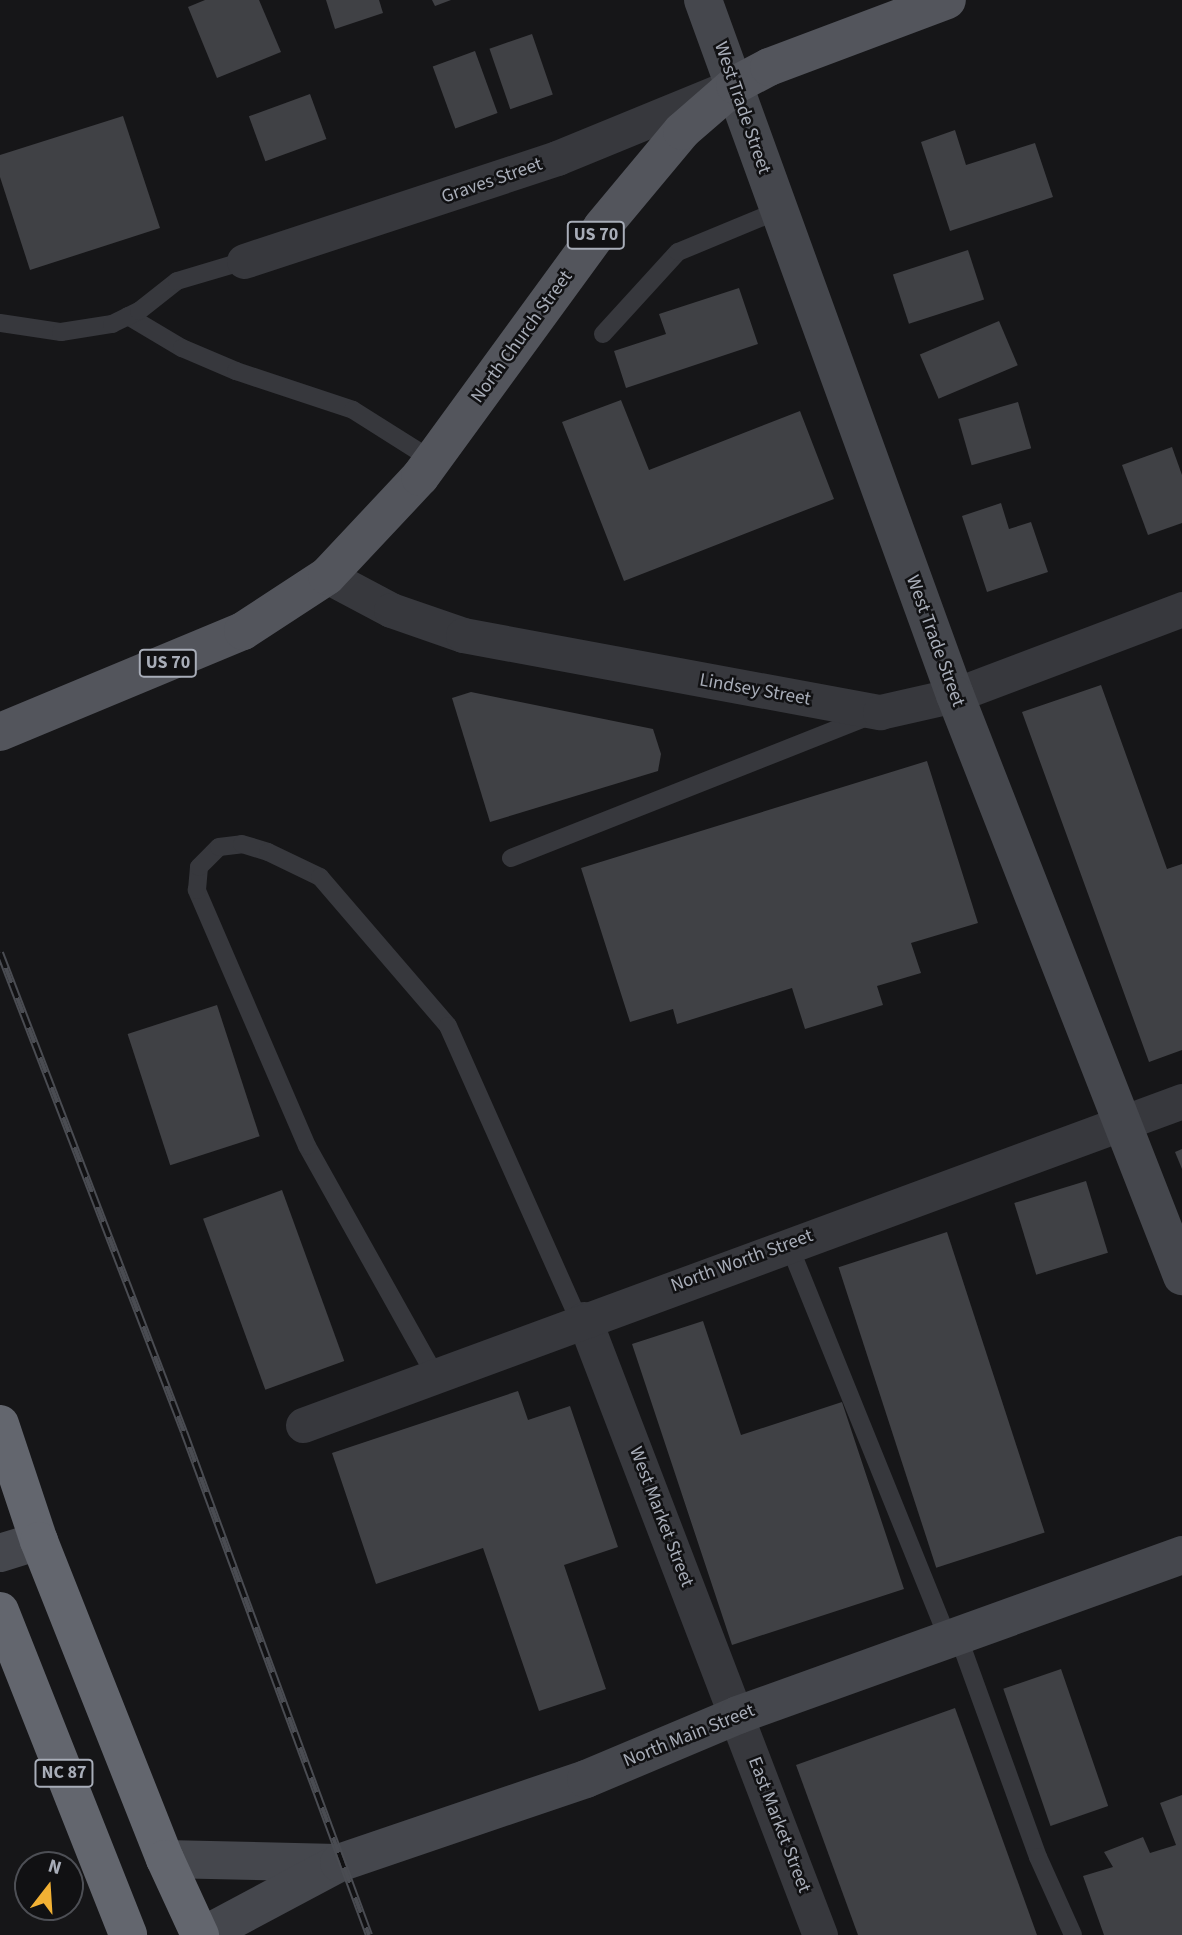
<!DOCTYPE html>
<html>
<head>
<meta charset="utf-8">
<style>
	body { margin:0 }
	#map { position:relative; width:1182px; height:1935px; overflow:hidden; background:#161618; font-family:"Source Sans 3",sans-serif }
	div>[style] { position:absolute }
	.building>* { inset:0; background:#404145; transform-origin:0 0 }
	.lane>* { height:18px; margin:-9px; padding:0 9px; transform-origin:9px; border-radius:9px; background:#37383d }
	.street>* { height:35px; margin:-17.5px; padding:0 17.5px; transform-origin:17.5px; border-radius:17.5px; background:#37383d }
	.secondary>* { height:38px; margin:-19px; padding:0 19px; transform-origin:19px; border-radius:19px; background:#45474d }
	.primary>* { height:38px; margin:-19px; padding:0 19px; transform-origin:19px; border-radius:19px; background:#53555c }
	.highway>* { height:38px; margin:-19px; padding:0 19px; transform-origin:19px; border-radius:19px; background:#63666e }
	.rail>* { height:8px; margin-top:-4px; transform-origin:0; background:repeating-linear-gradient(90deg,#111113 0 16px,#4a4c52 0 32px); box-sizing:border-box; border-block:2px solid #4a4c52 }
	span { translate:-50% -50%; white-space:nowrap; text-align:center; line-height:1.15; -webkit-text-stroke:5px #111113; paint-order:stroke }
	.shield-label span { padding:2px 5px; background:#111113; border:2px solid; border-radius:5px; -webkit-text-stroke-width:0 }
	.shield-label { font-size:18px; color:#a8adb8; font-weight:700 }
	.street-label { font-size:19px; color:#a8adb8 }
	.north { position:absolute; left:14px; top:1851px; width:70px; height:70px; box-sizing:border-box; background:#111113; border:2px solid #4d4f55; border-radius:50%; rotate:17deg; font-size:19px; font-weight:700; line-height:28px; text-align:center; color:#a8adb8 }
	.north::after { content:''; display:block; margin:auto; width:24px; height:32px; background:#f2b134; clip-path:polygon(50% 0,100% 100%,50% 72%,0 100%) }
</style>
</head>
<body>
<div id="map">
	<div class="building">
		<div style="clip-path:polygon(205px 0,259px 0,281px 52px,217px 78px,188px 7px)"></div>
		<div style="clip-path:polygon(326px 0,379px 0,383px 13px,335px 29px)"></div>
		<div style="clip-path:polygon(432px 0,451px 0,435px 6px)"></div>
		<div style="left:532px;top:34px;width:64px;height:45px;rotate:71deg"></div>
		<div style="left:475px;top:51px;width:66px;height:45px;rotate:70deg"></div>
		<div style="left:310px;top:94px;width:48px;height:65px;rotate:70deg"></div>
		<div style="clip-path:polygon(123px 116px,160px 228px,30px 270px,0 177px,0 155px)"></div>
		<div style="clip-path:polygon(955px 130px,966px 165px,1035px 143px,1053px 197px,950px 231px,921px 142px)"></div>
		<div style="left:968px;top:250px;width:52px;height:79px;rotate:72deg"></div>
		<div style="clip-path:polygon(739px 288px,758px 344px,626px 388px,614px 351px,666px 334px,659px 314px)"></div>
		<div style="left:999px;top:321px;width:48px;height:86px;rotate:67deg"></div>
		<div style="clip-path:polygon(621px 400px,649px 470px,800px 411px,834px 499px,624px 581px,562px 422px)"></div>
		<div style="left:1018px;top:402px;width:48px;height:62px;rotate:74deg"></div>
		<div style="clip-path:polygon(1172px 447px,1182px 475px,1182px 523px,1148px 535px,1122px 465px)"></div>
		<div style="clip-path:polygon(1001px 503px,1009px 529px,1031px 522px,1048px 572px,987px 592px,962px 516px)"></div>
		<div style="clip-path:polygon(1101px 685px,1167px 869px,1182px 864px,1182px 1050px,1149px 1062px,1022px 712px)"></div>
		<div style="clip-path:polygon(471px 692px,653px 729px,661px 754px,658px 771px,490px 822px,452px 698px)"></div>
		<div style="clip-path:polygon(927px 761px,978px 923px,911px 943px,921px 973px,877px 986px,883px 1005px,805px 1029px,792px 988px,677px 1024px,673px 1009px,630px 1022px,581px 868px)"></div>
		<div style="left:217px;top:1005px;width:138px;height:94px;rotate:72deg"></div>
		<div style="clip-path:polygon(1182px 1149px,1182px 1169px,1175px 1152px)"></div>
		<div style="left:1086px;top:1181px;width:75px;height:75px;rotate:73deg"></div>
		<div style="left:282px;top:1190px;width:182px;height:84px;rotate:70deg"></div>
		<div style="left:947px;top:1232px;width:316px;height:114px;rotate:72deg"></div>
		<div style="clip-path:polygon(703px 1321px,741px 1435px,842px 1402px,904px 1589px,732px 1645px,632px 1344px)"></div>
		<div style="clip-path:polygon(518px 1391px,528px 1420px,570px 1406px,618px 1547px,564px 1565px,606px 1689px,539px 1711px,483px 1548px,376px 1584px,332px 1453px)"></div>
		<div style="left:1061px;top:1669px;width:145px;height:61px;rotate:71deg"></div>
		<div style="clip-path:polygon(955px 1708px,1037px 1935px,858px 1935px,796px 1765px)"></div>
		<div style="clip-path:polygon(1182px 1795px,1182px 1935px,1104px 1935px,1083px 1876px,1113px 1867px,1104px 1852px,1143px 1837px,1150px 1853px,1176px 1845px,1160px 1803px)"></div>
	</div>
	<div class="lane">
		<div style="left:128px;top:316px;width:63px;rotate:30.7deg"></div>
		<div style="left:182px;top:348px;width:59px;rotate:23.1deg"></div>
		<div style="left:236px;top:371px;width:123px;rotate:18.4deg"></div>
		<div style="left:353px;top:410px;width:93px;rotate:32.3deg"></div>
		<div style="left:0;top:323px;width:62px;rotate:8.4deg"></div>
		<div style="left:61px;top:332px;width:52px;rotate:-8.9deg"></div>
		<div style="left:112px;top:324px;width:30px;rotate:-26deg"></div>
		<div style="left:139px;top:311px;width:48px;rotate:-38.3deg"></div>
		<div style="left:177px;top:281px;width:70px;rotate:-16.6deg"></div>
		<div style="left:603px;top:334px;width:111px;rotate:-47.6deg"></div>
		<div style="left:678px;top:252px;width:107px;rotate:-22.5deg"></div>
		<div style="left:511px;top:858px;width:386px;rotate:-21.6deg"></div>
		<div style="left:789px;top:1245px;width:425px;rotate:68deg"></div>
		<div style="left:435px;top:1375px;width:262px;rotate:-119.2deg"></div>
		<div style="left:307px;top:1146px;width:279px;rotate:-113.3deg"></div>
		<div style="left:197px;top:890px;width:23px;rotate:-85deg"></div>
		<div style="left:199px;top:867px;width:28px;rotate:-45deg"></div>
		<div style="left:219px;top:847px;width:23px;rotate:-7deg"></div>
		<div style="left:242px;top:844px;width:27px;rotate:17deg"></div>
		<div style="left:268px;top:852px;width:58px;rotate:25.7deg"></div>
		<div style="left:320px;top:877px;width:196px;rotate:49.3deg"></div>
		<div style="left:448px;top:1026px;width:322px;rotate:66deg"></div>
		<div style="left:958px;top:1636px;width:235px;rotate:70.1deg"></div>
		<div style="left:1038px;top:1857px;width:85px;rotate:65.8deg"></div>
	</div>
	<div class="street">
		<div style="left:244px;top:261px;width:330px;rotate:-18.2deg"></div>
		<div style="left:557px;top:158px;width:182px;rotate:-22.3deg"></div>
		<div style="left:327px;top:576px;width:72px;rotate:28deg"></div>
		<div style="left:391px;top:610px;width:76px;rotate:19.1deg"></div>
		<div style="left:463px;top:635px;width:424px;rotate:10.5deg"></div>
		<div style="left:880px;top:712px;width:77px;rotate:-12.8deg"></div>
		<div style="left:955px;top:695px;width:243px;rotate:-20.7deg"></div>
		<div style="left:584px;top:1319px;width:660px;rotate:69.04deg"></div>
		<div style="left:303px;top:1425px;width:937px;rotate:-20.23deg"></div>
	</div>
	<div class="secondary">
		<div style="left:703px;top:0;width:739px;rotate:70.07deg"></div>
		<div style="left:955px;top:695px;width:624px;rotate:68.66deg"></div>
		<div style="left:0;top:1553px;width:41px;rotate:-17.1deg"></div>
		<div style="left:165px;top:1859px;width:172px;rotate:1.3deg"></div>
		<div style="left:204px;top:1935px;width:153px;rotate:-28.1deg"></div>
		<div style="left:339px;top:1863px;width:261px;rotate:-18.8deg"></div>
		<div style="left:586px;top:1779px;width:165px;rotate:-22.8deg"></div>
		<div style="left:738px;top:1715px;width:472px;rotate:-19.8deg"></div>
	</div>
	<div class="primary">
		<div style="left:0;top:732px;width:263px;rotate:-22.6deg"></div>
		<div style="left:243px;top:631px;width:100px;rotate:-33.2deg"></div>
		<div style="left:327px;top:576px;width:136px;rotate:-46.8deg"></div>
		<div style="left:420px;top:477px;width:309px;rotate:-53.9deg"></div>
		<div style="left:602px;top:227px;width:125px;rotate:-50.2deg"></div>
		<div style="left:682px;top:131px;width:70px;rotate:-41deg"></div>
		<div style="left:735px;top:85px;width:38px;rotate:-28deg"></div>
		<div style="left:769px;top:67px;width:190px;rotate:-20.6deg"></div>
	</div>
	<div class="highway">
		<div style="left:0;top:1424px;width:123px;rotate:71.6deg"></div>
		<div style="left:39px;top:1541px;width:342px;rotate:68.4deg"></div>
		<div style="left:165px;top:1859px;width:84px;rotate:65.3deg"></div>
		<div style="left:0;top:1611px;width:348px;rotate:68.4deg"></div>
	</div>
	<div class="rail">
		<div style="left:0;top:953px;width:513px;rotate:68.99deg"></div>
		<div style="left:184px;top:1432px;width:536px;rotate:69.81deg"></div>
	</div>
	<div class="shield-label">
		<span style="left:596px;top:235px">US 70</span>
		<span style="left:168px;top:663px">US 70</span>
		<span style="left:64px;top:1773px">NC 87</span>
	</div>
	<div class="street-label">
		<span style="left:742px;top:108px;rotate:71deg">West Trade Street</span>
		<span style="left:492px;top:181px;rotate:-19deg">Graves Street</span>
		<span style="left:522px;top:337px;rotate:-54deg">North Church Street</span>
		<span style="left:935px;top:641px;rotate:70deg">West Trade Street</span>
		<span style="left:755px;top:690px;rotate:10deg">Lindsey Street</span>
		<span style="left:742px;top:1261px;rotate:-20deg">North Worth Street</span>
		<span style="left:661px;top:1517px;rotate:69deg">West Market Street</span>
		<span style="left:689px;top:1736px;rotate:-22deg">North Main Street</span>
		<span style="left:779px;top:1825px;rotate:69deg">East Market Street</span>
	</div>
	<div class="north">N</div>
</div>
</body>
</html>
